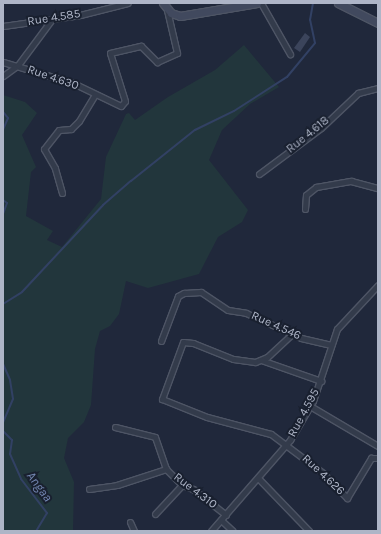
<!DOCTYPE html>
<html>
<head>
<meta charset="utf-8">
<style>
	body { margin:0 }
	#map { position:relative; width:381px; height:534px; overflow:hidden; background:#20283b; font-family:Karla,sans-serif }
	div>[style] { position:absolute }
	.green>* { inset:0; background:#22363c }
	.stream>* { height:2px; margin:-1px; padding:0 1px; transform-origin:1px; border-radius:1px; background:#324164 }
	.building>* { inset:0; background:#3b445b }
	.roads { filter:drop-shadow(1px 0 #4e5565) drop-shadow(-1px 0 #4e5565) drop-shadow(0 1px #4e5565) drop-shadow(0 -1px #4e5565) }
	.street>* { height:5px; margin:-2.5px; padding:0 2.5px; transform-origin:2.5px; border-radius:2.5px; background:#333b4b }
	.secondary>* { height:7px; margin:-3.5px; padding:0 3.5px; transform-origin:3.5px; border-radius:3.5px; background:#41495e }
	span { translate:-50% -50%; white-space:nowrap; text-align:center; line-height:1.15; -webkit-text-stroke:4px #19202f; paint-order:stroke }
	.street-label { font-size:12px; color:#aeb5c7 }
	.water-label { font-size:13px; color:#7487b2; font-style:italic }
	.frame { position:absolute; inset:0; border:4px solid #aeb5c7; pointer-events:none }
</style>
</head>
<body>
<div id="map">
	<div class="green">
		<div style="clip-path:polygon(244px 45px,279px 87px,250px 104px,222px 130px,209px 160px,248px 210px,242px 222px,218px 237px,199px 274px,148px 288px,126px 281px,119px 314px,110px 326px,100px 331px,95px 349px,91px 405px,84px 422px,68px 438px,64px 458px,74px 482px,73px 531px,3px 531px,3px 95px,25px 102px,37px 113px,22px 135px,36px 167px,31px 172px,26px 216px,53px 231px,47px 240px,62px 247px,101px 199px,106px 157px,126px 114px,129px 113px,135px 120px,168px 97px,215px 70px)"></div>
	</div>
	<div class="stream">
		<div style="left:3px;top:112px;width:8px;rotate:50deg"></div>
		<div style="left:8px;top:118px;width:13px;rotate:113deg"></div>
		<div style="left:3px;top:200px;width:5px;rotate:37deg"></div>
		<div style="left:7px;top:203px;width:12px;rotate:110deg"></div>
		<div style="left:3px;top:304px;width:22px;rotate:-32deg"></div>
		<div style="left:22px;top:292px;width:119px;rotate:-47deg"></div>
		<div style="left:103px;top:205px;width:37px;rotate:-41deg"></div>
		<div style="left:131px;top:181px;width:82px;rotate:-38.6deg"></div>
		<div style="left:195px;top:130px;width:43px;rotate:-26deg"></div>
		<div style="left:234px;top:111px;width:63px;rotate:-32.7deg"></div>
		<div style="left:287px;top:77px;width:44px;rotate:-50.5deg"></div>
		<div style="left:315px;top:43px;width:24px;rotate:-102deg"></div>
		<div style="left:310px;top:20px;width:17px;rotate:-80deg"></div>
		<div style="left:3px;top:364px;width:17px;rotate:66deg"></div>
		<div style="left:10px;top:380px;width:19px;rotate:81deg"></div>
		<div style="left:13px;top:399px;width:26px;rotate:113deg"></div>
		<div style="left:3px;top:431px;width:13px;rotate:45deg"></div>
		<div style="left:12px;top:440px;width:14px;rotate:98deg"></div>
		<div style="left:10px;top:454px;width:27px;rotate:66deg"></div>
		<div style="left:21px;top:479px;width:43px;rotate:52.6deg"></div>
		<div style="left:47px;top:513px;width:21px;rotate:121deg"></div>
	</div>
	<div class="building">
		<div style="clip-path:polygon(305px 33px,310px 37px,300px 52px,294px 48px)"></div>
	</div>
	<div class="roads">
		<div class="street">
			<div style="left:261px;top:3px;width:59px;rotate:60.4deg"></div>
			<div style="left:3px;top:26px;width:78px;rotate:-8.1deg"></div>
			<div style="left:80px;top:15px;width:49px;rotate:-14deg"></div>
			<div style="left:3px;top:62px;width:73px;rotate:16.7deg"></div>
			<div style="left:73px;top:83px;width:53px;rotate:25.6deg"></div>
			<div style="left:121px;top:106px;width:6px;rotate:-51deg"></div>
			<div style="left:125px;top:101px;width:50px;rotate:-107.4deg"></div>
			<div style="left:110px;top:53px;width:32px;rotate:-13deg"></div>
			<div style="left:141px;top:46px;width:23px;rotate:45deg"></div>
			<div style="left:157px;top:62px;width:22px;rotate:-24deg"></div>
			<div style="left:177px;top:53px;width:44px;rotate:-103.1deg"></div>
			<div style="left:3px;top:76px;width:19px;rotate:-36deg"></div>
			<div style="left:18px;top:65px;width:57px;rotate:-53.5deg"></div>
			<div style="left:259px;top:174px;width:77px;rotate:-36.6deg"></div>
			<div style="left:321px;top:128px;width:51px;rotate:-43.4deg"></div>
			<div style="left:358px;top:93px;width:21px;rotate:-14deg"></div>
			<div style="left:62px;top:193px;width:26px;rotate:-106deg"></div>
			<div style="left:55px;top:168px;width:22px;rotate:-120deg"></div>
			<div style="left:44px;top:149px;width:24px;rotate:-52deg"></div>
			<div style="left:59px;top:130px;width:12px;rotate:-5deg"></div>
			<div style="left:71px;top:129px;width:11px;rotate:-45deg"></div>
			<div style="left:79px;top:121px;width:31px;rotate:-59deg"></div>
			<div style="left:305px;top:209px;width:14px;rotate:-86deg"></div>
			<div style="left:306px;top:195px;width:13px;rotate:-39deg"></div>
			<div style="left:316px;top:187px;width:36px;rotate:-10deg"></div>
			<div style="left:351px;top:181px;width:28px;rotate:15deg"></div>
			<div style="left:292px;top:334px;width:34px;rotate:137deg"></div>
			<div style="left:267px;top:357px;width:13px;rotate:157deg"></div>
			<div style="left:255px;top:362px;width:22px;rotate:-172deg"></div>
			<div style="left:233px;top:359px;width:43px;rotate:-158.2deg"></div>
			<div style="left:193px;top:343px;width:10px;rotate:-174deg"></div>
			<div style="left:183px;top:342px;width:61px;rotate:110.2deg"></div>
			<div style="left:162px;top:399px;width:48px;rotate:21.8deg"></div>
			<div style="left:207px;top:417px;width:66px;rotate:14.9deg"></div>
			<div style="left:271px;top:434px;width:65px;rotate:36.9deg"></div>
			<div style="left:323px;top:473px;width:35px;rotate:46deg"></div>
			<div style="left:347px;top:498px;width:47px;rotate:-59deg"></div>
			<div style="left:371px;top:458px;width:7px"></div>
			<div style="left:161px;top:341px;width:48px;rotate:-69.3deg"></div>
			<div style="left:178px;top:296px;width:7px;rotate:-27deg"></div>
			<div style="left:184px;top:293px;width:17px;rotate:-3deg"></div>
			<div style="left:201px;top:292px;width:32px;rotate:34deg"></div>
			<div style="left:228px;top:310px;width:18px;rotate:9deg"></div>
			<div style="left:246px;top:313px;width:60px;rotate:24.4deg"></div>
			<div style="left:301px;top:338px;width:31px;rotate:13deg"></div>
			<div style="left:261px;top:360px;width:64px;rotate:19.3deg"></div>
			<div style="left:310px;top:406px;width:79px;rotate:30.5deg"></div>
			<div style="left:115px;top:427px;width:41px;rotate:14deg"></div>
			<div style="left:155px;top:437px;width:34px;rotate:71deg"></div>
			<div style="left:166px;top:469px;width:23px;rotate:45deg"></div>
			<div style="left:182px;top:485px;width:12px;rotate:20deg"></div>
			<div style="left:193px;top:489px;width:42px;rotate:38.2deg"></div>
			<div style="left:258px;top:478px;width:74px;rotate:46.1deg"></div>
			<div style="left:89px;top:489px;width:28px;rotate:-8deg"></div>
			<div style="left:117px;top:485px;width:52px;rotate:-18.1deg"></div>
			<div style="left:155px;top:514px;width:40px;rotate:-47deg"></div>
			<div style="left:221px;top:520px;width:16px;rotate:43deg"></div>
			<div style="left:130px;top:522px;width:10px;rotate:66deg"></div>
			<div style="left:211px;top:531px;width:121px;rotate:-49deg"></div>
			<div style="left:290px;top:440px;width:45px;rotate:-59.5deg"></div>
			<div style="left:313px;top:401px;width:76px;rotate:-71.6deg"></div>
			<div style="left:337px;top:329px;width:60px;rotate:-47deg"></div>
		</div>
		<div class="secondary">
			<div style="left:163px;top:3px;width:13px;rotate:51deg"></div>
			<div style="left:171px;top:13px;width:9px;rotate:18deg"></div>
			<div style="left:180px;top:16px;width:78px;rotate:-9.6deg"></div>
			<div style="left:338px;top:3px;width:45px;rotate:26.6deg"></div>
		</div>
	</div>
	<div class="street-label">
		<span style="left:54px;top:18px;rotate:-9deg">Rue 4.585</span>
		<span style="left:53px;top:78px;rotate:19deg">Rue 4.630</span>
		<span style="left:308px;top:135px;rotate:-39deg">Rue 4.618</span>
		<span style="left:276px;top:326px;rotate:24deg">Rue 4.546</span>
		<span style="left:304px;top:413px;rotate:-62deg">Rue 4.595</span>
		<span style="left:323px;top:475px;rotate:43deg">Rue 4.626</span>
		<span style="left:195px;top:491px;rotate:37deg">Rue 4.310</span>
	</div>
	<div class="water-label">
		<span style="left:39px;top:487px;rotate:54deg">Angaa</span>
	</div>
	<div class="frame"></div>
</div>
</body>
</html>
